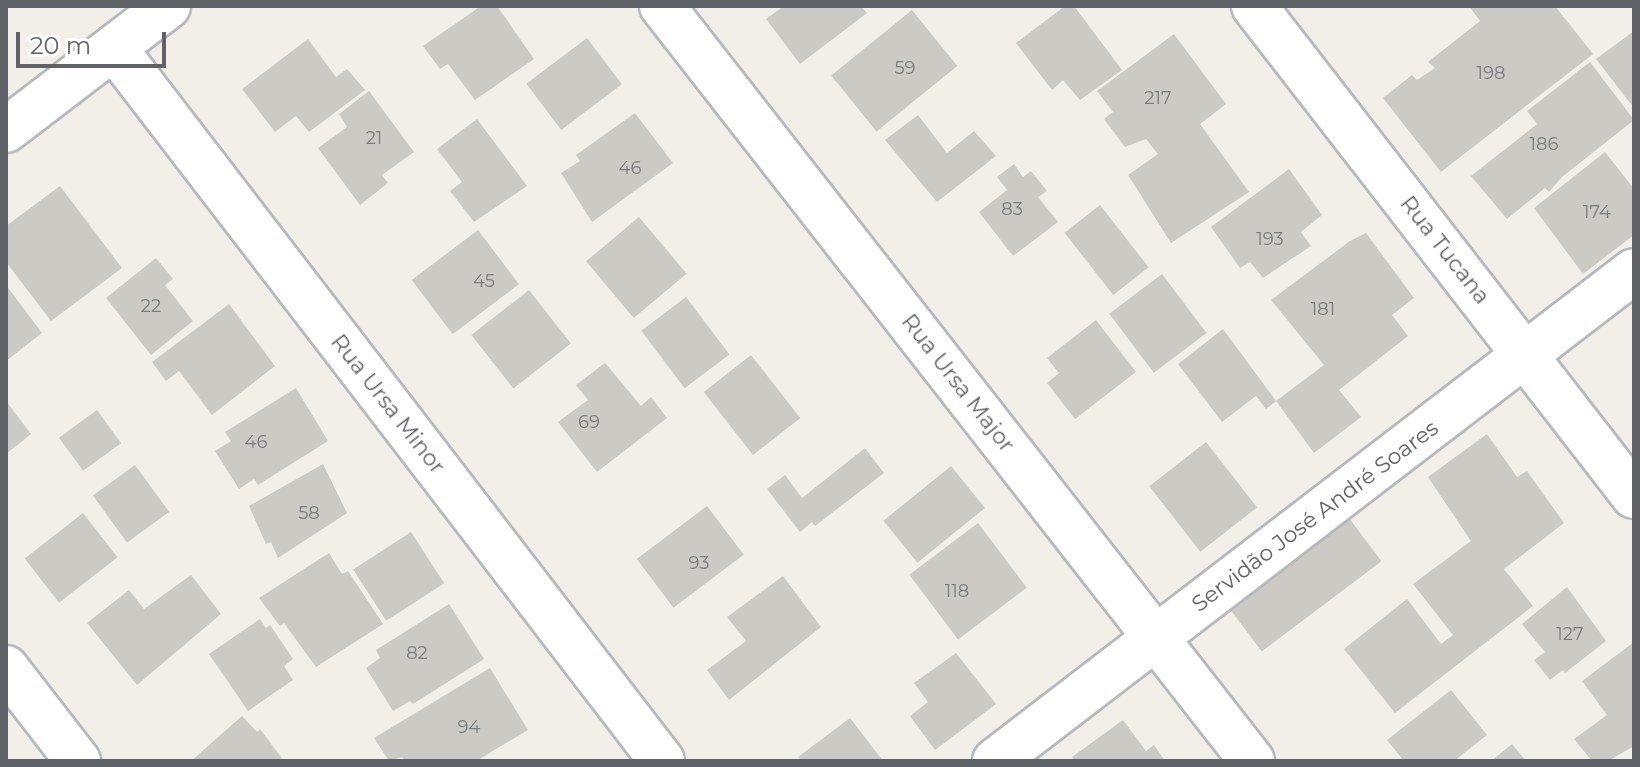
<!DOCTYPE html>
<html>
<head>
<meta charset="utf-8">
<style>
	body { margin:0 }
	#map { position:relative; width:1640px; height:767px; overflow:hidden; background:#f1efe8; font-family:Montserrat,sans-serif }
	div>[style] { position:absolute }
	.building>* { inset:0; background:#cccac5; transform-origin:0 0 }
	.roads { filter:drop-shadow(2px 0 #b5b8bc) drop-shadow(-2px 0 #b5b8bc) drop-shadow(0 2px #b5b8bc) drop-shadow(0 -2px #b5b8bc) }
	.street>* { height:44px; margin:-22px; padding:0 22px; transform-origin:22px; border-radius:22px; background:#fff }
	.secondary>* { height:44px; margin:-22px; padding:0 22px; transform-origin:22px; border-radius:22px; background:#fff }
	span { translate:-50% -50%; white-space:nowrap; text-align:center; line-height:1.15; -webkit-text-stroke:8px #fff; paint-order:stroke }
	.number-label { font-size:18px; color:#7a7d7f }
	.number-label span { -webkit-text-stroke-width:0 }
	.street-label { font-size:22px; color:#5f6368 }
	.frame { position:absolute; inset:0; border:8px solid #5f6368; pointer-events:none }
	.scale { position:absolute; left:16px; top:32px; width:150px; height:36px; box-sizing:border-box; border:4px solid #5f6368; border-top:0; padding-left:10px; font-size:24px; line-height:28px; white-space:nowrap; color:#5f6368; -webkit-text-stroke:6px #fff; paint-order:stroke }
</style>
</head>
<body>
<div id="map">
	<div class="building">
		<div style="clip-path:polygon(481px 6px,497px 6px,534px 59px,475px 100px,448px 64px,440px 69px,423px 46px)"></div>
		<div style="clip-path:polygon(784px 6px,861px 6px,867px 13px,800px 64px,766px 19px)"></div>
		<div style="clip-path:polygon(1065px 6px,1074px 6px,1122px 70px,1080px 100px,1063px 80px,1052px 90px,1016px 43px)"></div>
		<div style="clip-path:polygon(1469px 6px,1555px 6px,1593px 54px,1441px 172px,1383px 98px,1412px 75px,1417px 80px,1435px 68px,1428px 62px,1480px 21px)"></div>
		<div style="left:912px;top:10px;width:72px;height:104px;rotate:51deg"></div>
		<div style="clip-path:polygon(1634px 31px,1634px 108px,1596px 59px)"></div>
		<div style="clip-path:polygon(1174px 34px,1226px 104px,1200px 124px,1249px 192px,1171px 243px,1128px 175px,1158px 154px,1146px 139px,1125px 147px,1104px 119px,1113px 112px,1097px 91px)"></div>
		<div style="left:587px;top:38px;width:58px;height:76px;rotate:53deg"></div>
		<div style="clip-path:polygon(308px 39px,336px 77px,347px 69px,365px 90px,309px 132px,296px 116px,275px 132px,242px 89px)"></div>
		<div style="clip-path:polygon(1590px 62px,1634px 120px,1562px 177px,1549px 192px,1545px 188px,1507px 219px,1471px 176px,1537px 124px,1527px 111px)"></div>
		<div style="clip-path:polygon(369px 91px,414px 152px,382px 175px,388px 183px,360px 205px,318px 148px,347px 127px,339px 114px)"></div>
		<div style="clip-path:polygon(635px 113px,673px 163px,592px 222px,561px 173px,580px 161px,576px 155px)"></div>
		<div style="clip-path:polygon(918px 115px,947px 153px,974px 131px,996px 156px,937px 202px,885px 140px)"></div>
		<div style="clip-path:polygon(477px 119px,527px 186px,474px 222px,450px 191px,462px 182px,437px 149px)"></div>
		<div style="clip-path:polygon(1605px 152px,1634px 189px,1634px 235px,1583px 274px,1534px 208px)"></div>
		<div style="clip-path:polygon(1014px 164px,1023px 177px,1031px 171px,1047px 191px,1038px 197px,1058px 222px,1013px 256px,979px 212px,1007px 190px,997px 177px)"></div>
		<div style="clip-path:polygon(1289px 169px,1322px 215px,1301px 232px,1311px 246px,1263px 278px,1250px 262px,1240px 268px,1211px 227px)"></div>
		<div style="clip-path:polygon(60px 186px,122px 268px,51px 321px,6px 262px,6px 226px)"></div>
		<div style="left:1100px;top:205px;width:79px;height:45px;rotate:52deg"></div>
		<div style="left:639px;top:217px;width:74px;height:69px;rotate:50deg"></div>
		<div style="left:478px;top:230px;width:68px;height:83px;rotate:53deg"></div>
		<div style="clip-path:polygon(1366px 233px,1414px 298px,1392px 315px,1408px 336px,1339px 390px,1361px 417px,1314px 453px,1276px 401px,1324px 365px,1271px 300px,1350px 241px)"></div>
		<div style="clip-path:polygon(156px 258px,173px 279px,165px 285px,193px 321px,151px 355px,106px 298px)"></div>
		<div style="left:1162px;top:274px;width:74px;height:66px;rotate:53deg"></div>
		<div style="clip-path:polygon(6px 285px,42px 333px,6px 361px)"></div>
		<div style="left:529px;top:290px;width:68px;height:73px;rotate:52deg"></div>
		<div style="left:686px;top:297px;width:72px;height:56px;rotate:53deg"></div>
		<div style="clip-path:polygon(229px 304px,275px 366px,212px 415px,179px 371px,166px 381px,152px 362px)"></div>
		<div style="clip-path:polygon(1096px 320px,1136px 372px,1075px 419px,1047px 383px,1059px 373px,1047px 358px)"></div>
		<div style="clip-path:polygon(1223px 329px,1276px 401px,1266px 409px,1256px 396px,1222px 422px,1178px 364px)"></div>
		<div style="left:751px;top:355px;width:80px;height:60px;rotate:52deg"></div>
		<div style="clip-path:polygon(605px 363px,641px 406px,651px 397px,667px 418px,597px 472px,558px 422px,588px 400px,576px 385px)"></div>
		<div style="clip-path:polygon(296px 388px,328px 441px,258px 485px,254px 479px,239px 489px,215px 451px,231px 441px,225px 432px)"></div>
		<div style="clip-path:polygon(6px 401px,31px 434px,6px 454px)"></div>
		<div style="left:97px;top:410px;width:41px;height:47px;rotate:54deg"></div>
		<div style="clip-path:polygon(1487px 434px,1517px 477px,1527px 471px,1564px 523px,1504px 569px,1533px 606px,1395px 713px,1344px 649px,1407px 599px,1441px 644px,1453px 635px,1413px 584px,1471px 541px,1428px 477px)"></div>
		<div style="left:1206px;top:442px;width:83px;height:72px;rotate:52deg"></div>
		<div style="clip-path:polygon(865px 448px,884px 473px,815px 526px,812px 522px,800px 532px,767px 489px,785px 475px,802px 498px)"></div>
		<div style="clip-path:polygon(323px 464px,347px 513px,278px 558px,271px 542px,266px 544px,249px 506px)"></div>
		<div style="left:135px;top:465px;width:58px;height:52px;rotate:54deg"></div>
		<div style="left:951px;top:466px;width:54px;height:87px;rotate:51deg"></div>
		<div style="left:707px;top:506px;width:61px;height:88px;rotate:53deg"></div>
		<div style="left:83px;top:513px;width:56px;height:74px;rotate:52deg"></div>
		<div style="left:1349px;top:518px;width:54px;height:150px;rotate:53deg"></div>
		<div style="left:978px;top:523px;width:81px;height:86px;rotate:53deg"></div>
		<div style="left:411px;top:532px;width:61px;height:69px;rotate:57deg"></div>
		<div style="clip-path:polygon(329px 553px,342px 574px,348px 571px,383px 624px,316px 667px,284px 623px,280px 626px,259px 598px)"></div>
		<div style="clip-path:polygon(191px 575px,221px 614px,137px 685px,87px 623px,129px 590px,144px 609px)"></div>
		<div style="clip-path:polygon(783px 576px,821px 627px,729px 700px,707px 670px,746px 641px,727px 617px)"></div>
		<div style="clip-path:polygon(1567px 587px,1606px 641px,1565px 673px,1563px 670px,1550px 680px,1534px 660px,1545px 652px,1522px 624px)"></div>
		<div style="clip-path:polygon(449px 604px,484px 659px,413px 704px,410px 701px,393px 711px,366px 668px,380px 658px,376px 650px)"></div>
		<div style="clip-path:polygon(260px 619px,266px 628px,270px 625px,293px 659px,284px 666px,293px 680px,248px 711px,209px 654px)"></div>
		<div style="clip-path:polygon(1634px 642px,1634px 746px,1608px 761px,1592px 761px,1574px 739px,1607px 715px,1582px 681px)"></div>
		<div style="clip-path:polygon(956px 653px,996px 704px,935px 750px,910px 716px,928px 702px,914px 683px)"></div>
		<div style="clip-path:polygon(490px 668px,528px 730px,476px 761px,405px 761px,402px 757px,389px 761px,374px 738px)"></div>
		<div style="clip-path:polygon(1451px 690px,1487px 735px,1454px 761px,1404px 761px,1387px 740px)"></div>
		<div style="clip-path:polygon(242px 716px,257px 732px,260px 729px,284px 761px,191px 761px)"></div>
		<div style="clip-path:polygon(850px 718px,883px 761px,802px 761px,798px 757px)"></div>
		<div style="clip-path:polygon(1123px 720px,1146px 751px,1154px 745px,1165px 761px,1074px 761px,1072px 757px)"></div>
		<div style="clip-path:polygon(1512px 744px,1526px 761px,1491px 761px)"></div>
	</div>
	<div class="roads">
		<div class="street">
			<div style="left:662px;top:6px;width:958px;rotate:51.99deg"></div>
			<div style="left:114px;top:48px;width:899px;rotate:52.45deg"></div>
			<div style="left:995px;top:761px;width:805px;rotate:-37.48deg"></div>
		</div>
		<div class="secondary">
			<div style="left:1254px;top:6px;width:620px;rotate:52.21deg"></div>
			<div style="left:6px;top:130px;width:204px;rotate:-37.4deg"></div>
			<div style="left:6px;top:668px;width:118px;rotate:52.3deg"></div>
		</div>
	</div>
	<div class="number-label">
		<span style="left:905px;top:68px">59</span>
		<span style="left:1491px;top:73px">198</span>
		<span style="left:1158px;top:98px">217</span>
		<span style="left:374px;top:138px">21</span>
		<span style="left:1544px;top:144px">186</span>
		<span style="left:630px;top:168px">46</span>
		<span style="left:1012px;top:209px">83</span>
		<span style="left:1597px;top:212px">174</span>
		<span style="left:1270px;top:239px">193</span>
		<span style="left:484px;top:281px">45</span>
		<span style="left:151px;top:306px">22</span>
		<span style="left:1323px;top:309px">181</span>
		<span style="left:589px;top:422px">69</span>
		<span style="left:256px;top:442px">46</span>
		<span style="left:309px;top:513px">58</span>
		<span style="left:699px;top:563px">93</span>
		<span style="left:957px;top:591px">118</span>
		<span style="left:1570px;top:634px">127</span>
		<span style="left:417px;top:653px">82</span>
		<span style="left:469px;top:727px">94</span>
	</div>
	<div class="street-label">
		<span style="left:1445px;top:250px;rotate:52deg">Rua Tucana</span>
		<span style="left:958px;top:383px;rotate:52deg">Rua Ursa Major</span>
		<span style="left:388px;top:404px;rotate:52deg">Rua Ursa Minor</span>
		<span style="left:1315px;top:516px;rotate:-37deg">Servidão José André Soares</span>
	</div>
	<div class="frame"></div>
	<div class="scale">20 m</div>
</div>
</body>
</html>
